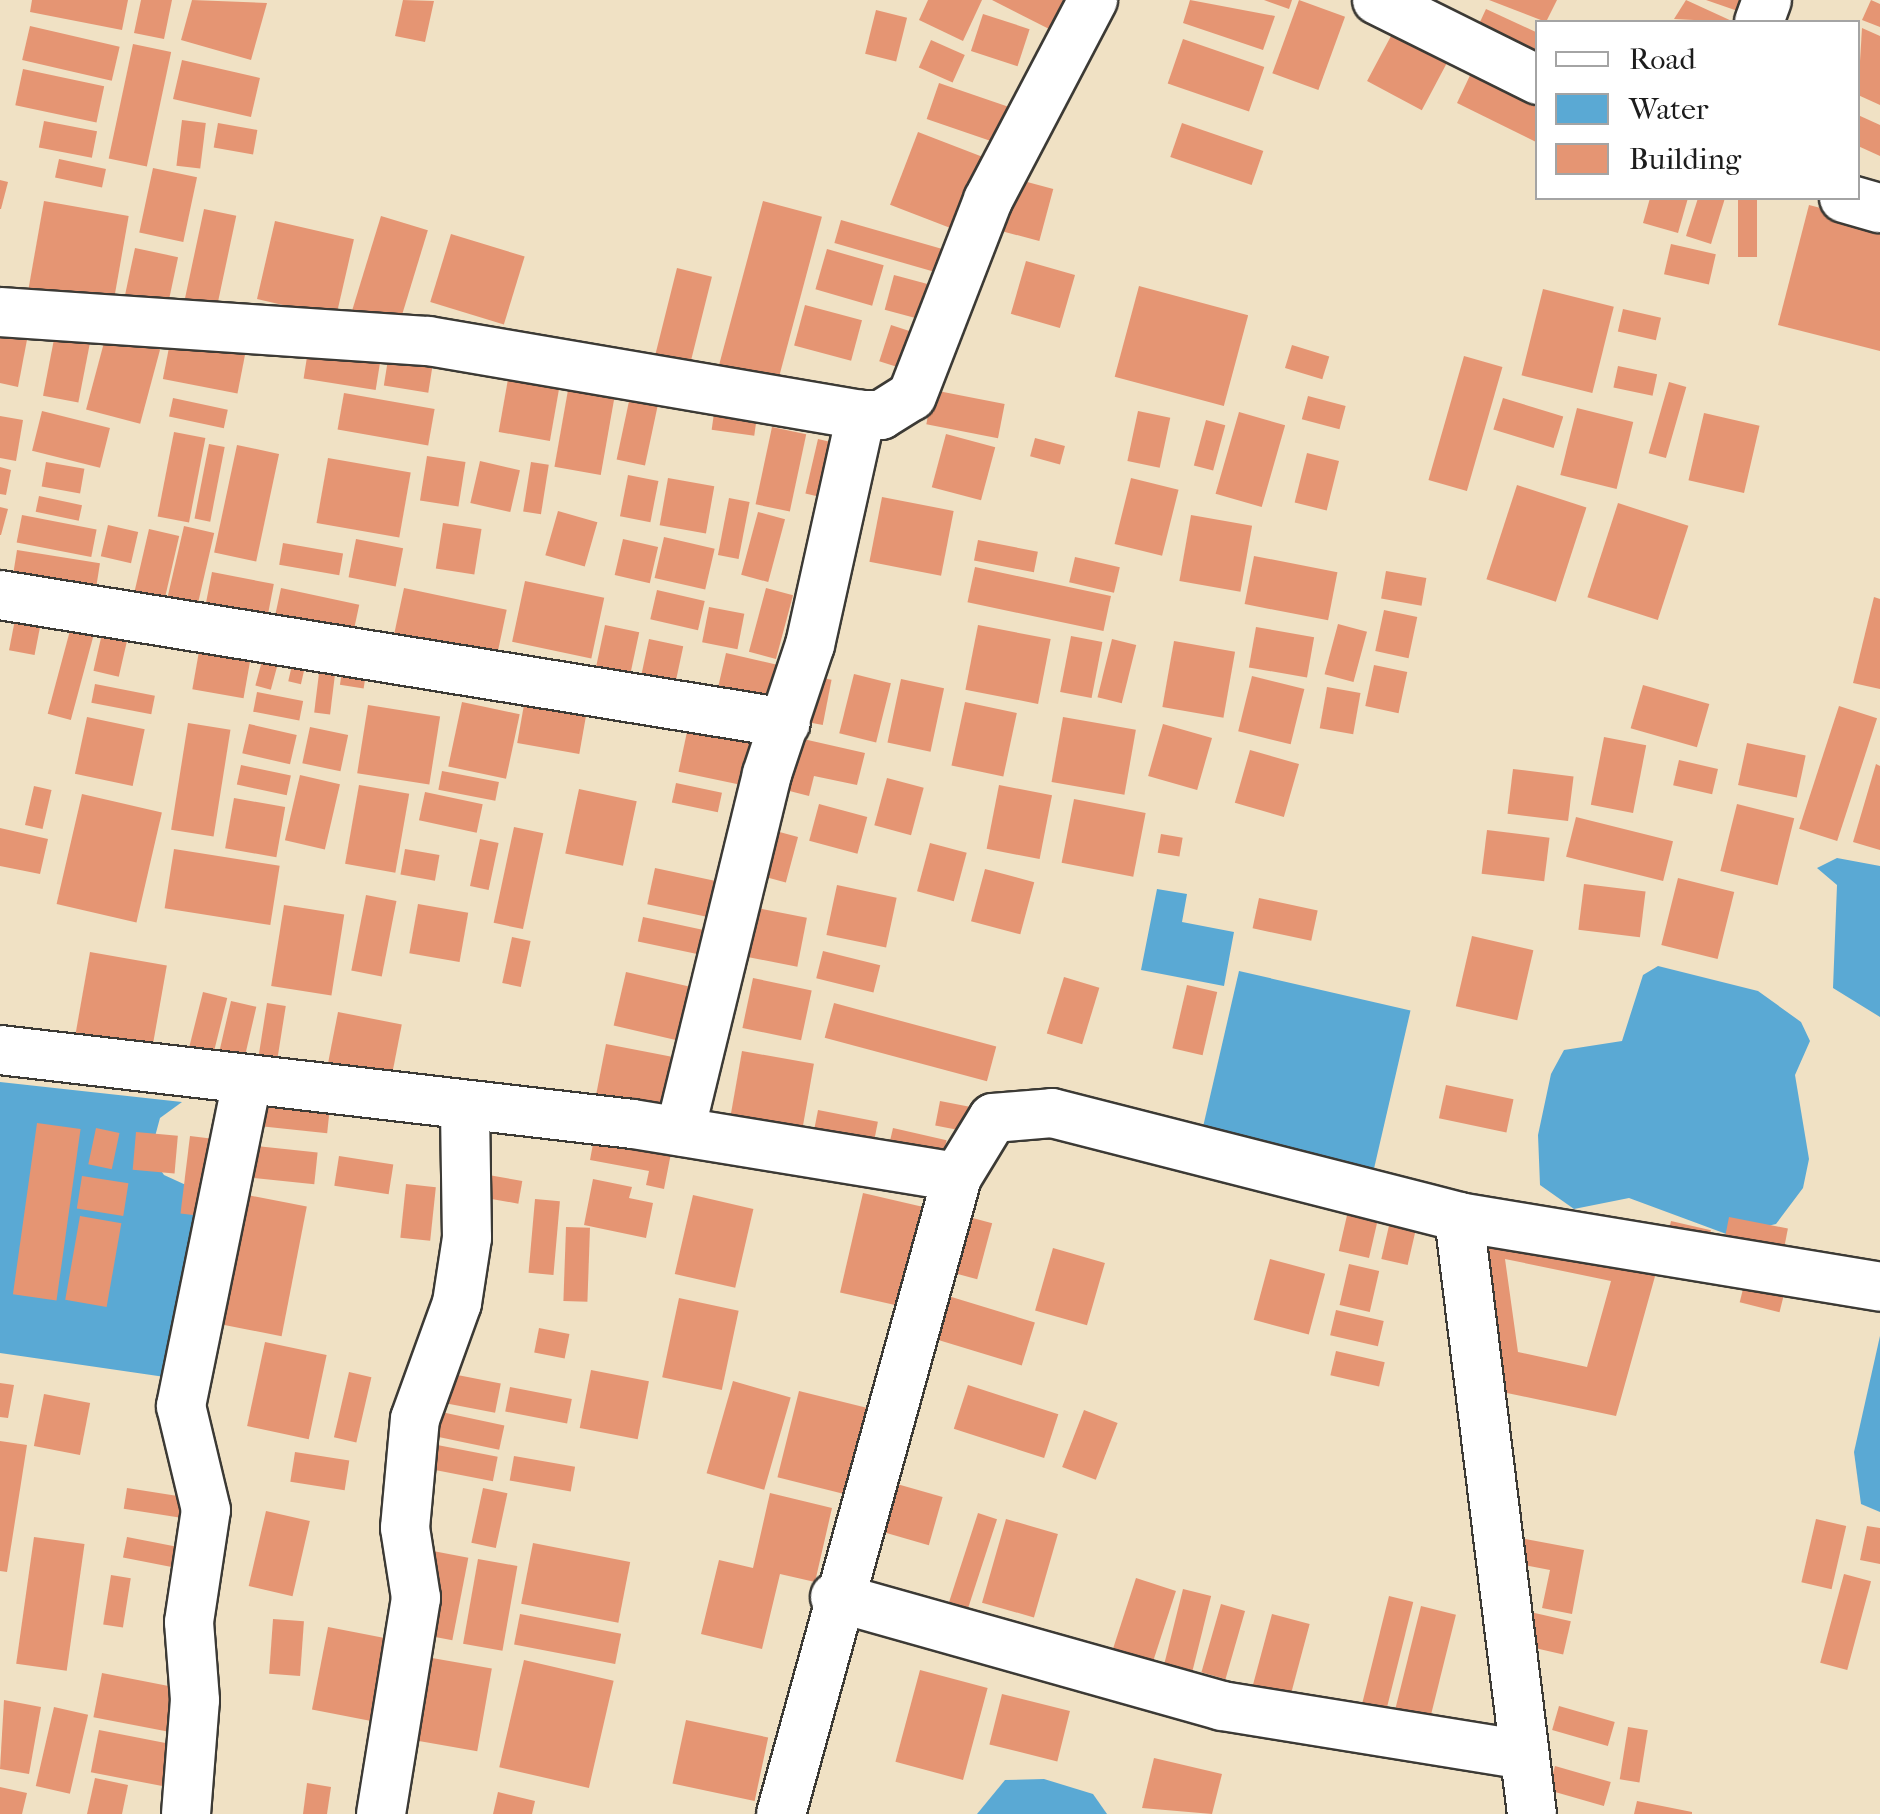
<!DOCTYPE html>
<html>
<head>
<meta charset="utf-8">
<style>
	body { margin:0 }
	#map { position:relative; width:1880px; height:1814px; overflow:hidden; background:#f0e1c4; font-family:"IM FELL French Canon",serif }
	div>[style] { position:absolute }
	.water>* { inset:0; background:#5aa9d4; transform-origin:0 0 }
	.building>* { inset:0; background:#e59573; transform-origin:0 0 }
	.roads { filter:drop-shadow(2px 0 #3c3a35) drop-shadow(-2px 0 #3c3a35) drop-shadow(0 2px #3c3a35) drop-shadow(0 -2px #3c3a35) }
	.minor>* { height:48px; margin:-24px; padding:0 24px; transform-origin:24px; border-radius:24px; background:#fff }
	span { translate:-50% -50%; white-space:nowrap; text-align:center; line-height:1.15; -webkit-text-stroke:9px #fff; paint-order:stroke }
	.legend { position:absolute; left:1535px; top:20px; width:325px; height:180px; box-sizing:border-box; background:#fff; border:2px solid #a4a4a4; margin:0; padding:12px 18px; list-style:none; font-size:30px; color:#1c1c1c }
	.legend li { display:flex; align-items:center; gap:20px; height:50px }
	.legend b { width:50px; border:2px solid #a4a4a4 }
</style>
</head>
<body>
<div id="map">
	<div class="water">
		<div style="clip-path:polygon(1837px 858px,1880px 866px,1880px 1017px,1833px 988px,1837px 885px,1817px 868px)"></div>
		<div style="clip-path:polygon(1157px 889px,1187px 894px,1182px 922px,1234px 932px,1224px 986px,1141px 970px)"></div>
		<div style="clip-path:polygon(1658px 966px,1758px 991px,1801px 1022px,1810px 1041px,1795px 1075px,1809px 1159px,1803px 1188px,1776px 1224px,1729px 1235px,1629px 1198px,1574px 1209px,1540px 1185px,1538px 1135px,1551px 1074px,1564px 1050px,1622px 1041px,1643px 975px)"></div>
		<div style="left:1239px;top:971px;width:176px;height:179px;rotate:13deg"></div>
		<div style="clip-path:polygon(0 1082px,182px 1102px,160px 1118px,150px 1155px,164px 1175px,199px 1191px,165px 1377px,0 1353px)"></div>
		<div style="clip-path:polygon(1880px 1336px,1880px 1512px,1861px 1504px,1854px 1452px)"></div>
		<div style="clip-path:polygon(1044px 1779px,1093px 1794px,1107px 1814px,977px 1814px,1005px 1780px)"></div>
	</div>
	<div class="building">
		<div style="clip-path:polygon(32px 0,128px 0,122px 30px,30px 12px)"></div>
		<div style="clip-path:polygon(141px 0,172px 0,164px 39px,134px 33px)"></div>
		<div style="clip-path:polygon(192px 0,267px 3px,251px 60px,181px 40px)"></div>
		<div style="clip-path:polygon(403px 0,434px 1px,425px 42px,395px 36px)"></div>
		<div style="clip-path:polygon(928px 0,982px 0,963px 41px,919px 20px)"></div>
		<div style="clip-path:polygon(992px 0,1070px 0,1055px 32px)"></div>
		<div style="clip-path:polygon(1190px 0,1275px 16px,1263px 50px,1183px 23px)"></div>
		<div style="clip-path:polygon(1264px 0,1292px 0,1289px 9px)"></div>
		<div style="left:1299px;top:0;width:49px;height:78px;rotate:20deg"></div>
		<div style="clip-path:polygon(1489px 0,1557px 0,1546px 22px)"></div>
		<div style="clip-path:polygon(1686px 0,1734px 22px,1674px 19px)"></div>
		<div style="clip-path:polygon(1706px 0,1759px 0,1755px 17px)"></div>
		<div style="clip-path:polygon(1871px 0,1880px 4px,1880px 27px,1862px 20px)"></div>
		<div style="clip-path:polygon(1486px 9px,1538px 33px,1538px 63px,1473px 37px)"></div>
		<div style="left:876px;top:10px;width:32px;height:45px;rotate:14deg"></div>
		<div style="left:983px;top:14px;width:49px;height:39px;rotate:18deg"></div>
		<div style="left:1399px;top:21px;width:62px;height:68px;rotate:28deg"></div>
		<div style="left:30px;top:26px;width:92px;height:35px;rotate:13deg"></div>
		<div style="clip-path:polygon(1862px 28px,1880px 36px,1880px 105px,1858px 95px)"></div>
		<div style="left:1183px;top:39px;width:86px;height:47px;rotate:19deg"></div>
		<div style="left:931px;top:40px;width:37px;height:30px;rotate:24deg"></div>
		<div style="left:133px;top:44px;width:39px;height:117px;rotate:12deg"></div>
		<div style="left:182px;top:60px;width:80px;height:40px;rotate:13deg"></div>
		<div style="clip-path:polygon(1474px 67px,1538px 99px,1538px 143px,1457px 103px)"></div>
		<div style="left:23px;top:69px;width:83px;height:37px;rotate:12deg"></div>
		<div style="left:939px;top:83px;width:81px;height:38px;rotate:19deg"></div>
		<div style="clip-path:polygon(1858px 115px,1880px 125px,1880px 156px,1858px 146px)"></div>
		<div style="left:182px;top:120px;width:24px;height:46px;rotate:7deg"></div>
		<div style="left:44px;top:121px;width:54px;height:27px;rotate:11deg"></div>
		<div style="left:218px;top:123px;width:40px;height:25px;rotate:10deg"></div>
		<div style="left:1182px;top:123px;width:86px;height:36px;rotate:19deg"></div>
		<div style="left:918px;top:132px;width:73px;height:78px;rotate:21deg"></div>
		<div style="left:59px;top:159px;width:48px;height:19px;rotate:12deg"></div>
		<div style="left:153px;top:168px;width:45px;height:66px;rotate:12deg"></div>
		<div style="left:1005px;top:176px;width:50px;height:54px;rotate:15deg"></div>
		<div style="clip-path:polygon(0 180px,8px 182px,1px 209px,0 209px)"></div>
		<div style="clip-path:polygon(1650px 198px,1688px 198px,1678px 233px,1643px 223px)"></div>
		<div style="clip-path:polygon(1698px 198px,1725px 198px,1711px 244px,1686px 236px)"></div>
		<div style="left:1738px;top:198px;width:19px;height:59px"></div>
		<div style="left:44px;top:201px;width:86px;height:97px;rotate:10deg"></div>
		<div style="left:763px;top:201px;width:61px;height:179px;rotate:15deg"></div>
		<div style="clip-path:polygon(1809px 205px,1880px 223px,1880px 351px,1778px 325px)"></div>
		<div style="left:204px;top:209px;width:33px;height:98px;rotate:12deg"></div>
		<div style="left:381px;top:216px;width:49px;height:100px;rotate:17deg"></div>
		<div style="left:841px;top:220px;width:120px;height:24px;rotate:16deg"></div>
		<div style="left:275px;top:221px;width:81px;height:80px;rotate:13deg"></div>
		<div style="left:451px;top:234px;width:77px;height:71px;rotate:17deg"></div>
		<div style="left:1671px;top:244px;width:46px;height:31px;rotate:13deg"></div>
		<div style="left:135px;top:248px;width:44px;height:61px;rotate:12deg"></div>
		<div style="left:827px;top:249px;width:59px;height:42px;rotate:16deg"></div>
		<div style="left:1026px;top:261px;width:51px;height:55px;rotate:16deg"></div>
		<div style="left:677px;top:268px;width:36px;height:98px;rotate:14deg"></div>
		<div style="left:894px;top:275px;width:53px;height:36px;rotate:15deg"></div>
		<div style="left:1139px;top:286px;width:113px;height:94px;rotate:15deg"></div>
		<div style="left:1543px;top:289px;width:73px;height:89px;rotate:14deg"></div>
		<div style="left:805px;top:305px;width:59px;height:42px;rotate:15deg"></div>
		<div style="left:1623px;top:309px;width:39px;height:23px;rotate:13deg"></div>
		<div style="clip-path:polygon(30px 324px,18px 387px,0 383px,0 335px)"></div>
		<div style="left:891px;top:325px;width:29px;height:38px;rotate:18deg"></div>
		<div style="left:173px;top:327px;width:76px;height:53px;rotate:11deg"></div>
		<div style="left:56px;top:329px;width:36px;height:68px;rotate:11deg"></div>
		<div style="left:106px;top:335px;width:56px;height:77px;rotate:15deg"></div>
		<div style="left:310px;top:338px;width:73px;height:41px;rotate:9deg"></div>
		<div style="left:1292px;top:345px;width:39px;height:24px;rotate:17deg"></div>
		<div style="left:389px;top:353px;width:45px;height:33px;rotate:9deg"></div>
		<div style="left:1464px;top:356px;width:40px;height:129px;rotate:16deg"></div>
		<div style="left:511px;top:362px;width:52px;height:71px;rotate:10deg"></div>
		<div style="left:1618px;top:366px;width:40px;height:22px;rotate:12deg"></div>
		<div style="left:1669px;top:382px;width:18px;height:74px;rotate:16deg"></div>
		<div style="left:632px;top:387px;width:29px;height:74px;rotate:12deg"></div>
		<div style="left:568px;top:390px;width:47px;height:78px;rotate:10deg"></div>
		<div style="left:933px;top:390px;width:73px;height:35px;rotate:11deg"></div>
		<div style="left:344px;top:393px;width:92px;height:37px;rotate:10deg"></div>
		<div style="left:1308px;top:396px;width:39px;height:24px;rotate:15deg"></div>
		<div style="left:173px;top:398px;width:56px;height:19px;rotate:12deg"></div>
		<div style="left:1503px;top:398px;width:63px;height:33px;rotate:17deg"></div>
		<div style="left:715px;top:406px;width:43px;height:24px;rotate:8deg"></div>
		<div style="left:1577px;top:408px;width:58px;height:69px;rotate:14deg"></div>
		<div style="left:42px;top:411px;width:70px;height:41px;rotate:14deg"></div>
		<div style="left:1138px;top:411px;width:33px;height:51px;rotate:12deg"></div>
		<div style="left:1239px;top:412px;width:48px;height:85px;rotate:16deg"></div>
		<div style="left:1704px;top:413px;width:57px;height:69px;rotate:13deg"></div>
		<div style="clip-path:polygon(0 416px,23px 420px,16px 461px,0 458px)"></div>
		<div style="left:1206px;top:420px;width:20px;height:47px;rotate:15deg"></div>
		<div style="left:772px;top:427px;width:35px;height:79px;rotate:12deg"></div>
		<div style="left:174px;top:432px;width:32px;height:86px;rotate:11deg"></div>
		<div style="left:946px;top:434px;width:51px;height:55px;rotate:15deg"></div>
		<div style="left:1035px;top:438px;width:31px;height:19px;rotate:15deg"></div>
		<div style="left:818px;top:439px;width:23px;height:56px;rotate:13deg"></div>
		<div style="left:209px;top:444px;width:16px;height:76px;rotate:11deg"></div>
		<div style="left:237px;top:445px;width:43px;height:110px;rotate:12deg"></div>
		<div style="left:1307px;top:453px;width:33px;height:51px;rotate:14deg"></div>
		<div style="left:427px;top:456px;width:39px;height:45px;rotate:9deg"></div>
		<div style="left:328px;top:458px;width:84px;height:66px;rotate:10deg"></div>
		<div style="left:480px;top:461px;width:41px;height:43px;rotate:13deg"></div>
		<div style="left:46px;top:462px;width:39px;height:25px;rotate:10deg"></div>
		<div style="left:531px;top:462px;width:18px;height:50px;rotate:9deg"></div>
		<div style="clip-path:polygon(0 467px,11px 470px,6px 495px,0 494px)"></div>
		<div style="left:628px;top:475px;width:31px;height:42px;rotate:11deg"></div>
		<div style="left:668px;top:478px;width:47px;height:48px;rotate:10deg"></div>
		<div style="left:1131px;top:478px;width:49px;height:68px;rotate:14deg"></div>
		<div style="left:1517px;top:485px;width:73px;height:99px;rotate:18deg"></div>
		<div style="left:39px;top:496px;width:44px;height:16px;rotate:12deg"></div>
		<div style="left:882px;top:497px;width:73px;height:66px;rotate:11deg"></div>
		<div style="left:729px;top:498px;width:21px;height:58px;rotate:11deg"></div>
		<div style="left:1618px;top:503px;width:74px;height:99px;rotate:18deg"></div>
		<div style="clip-path:polygon(0 507px,8px 509px,1px 535px,0 535px)"></div>
		<div style="left:558px;top:511px;width:41px;height:46px;rotate:16deg"></div>
		<div style="left:758px;top:512px;width:28px;height:65px;rotate:15deg"></div>
		<div style="left:22px;top:515px;width:76px;height:28px;rotate:11deg"></div>
		<div style="left:1191px;top:515px;width:62px;height:67px;rotate:10deg"></div>
		<div style="left:443px;top:523px;width:39px;height:46px;rotate:9deg"></div>
		<div style="left:108px;top:525px;width:31px;height:32px;rotate:13deg"></div>
		<div style="left:184px;top:526px;width:31px;height:87px;rotate:13deg"></div>
		<div style="left:149px;top:529px;width:31px;height:86px;rotate:13deg"></div>
		<div style="left:664px;top:537px;width:52px;height:42px;rotate:13deg"></div>
		<div style="left:356px;top:539px;width:48px;height:39px;rotate:11deg"></div>
		<div style="left:623px;top:539px;width:36px;height:37px;rotate:13deg"></div>
		<div style="left:978px;top:540px;width:61px;height:21px;rotate:11deg"></div>
		<div style="left:283px;top:543px;width:61px;height:22px;rotate:10deg"></div>
		<div style="left:17px;top:550px;width:84px;height:41px;rotate:9deg"></div>
		<div style="left:1254px;top:556px;width:85px;height:49px;rotate:11deg"></div>
		<div style="left:1075px;top:557px;width:46px;height:26px;rotate:13deg"></div>
		<div style="left:975px;top:567px;width:139px;height:36px;rotate:12deg"></div>
		<div style="left:1386px;top:571px;width:41px;height:28px;rotate:10deg"></div>
		<div style="left:212px;top:572px;width:63px;height:41px;rotate:11deg"></div>
		<div style="left:525px;top:581px;width:81px;height:62px;rotate:12deg"></div>
		<div style="left:281px;top:588px;width:80px;height:35px;rotate:12deg"></div>
		<div style="left:404px;top:588px;width:105px;height:53px;rotate:12deg"></div>
		<div style="left:766px;top:588px;width:28px;height:66px;rotate:15deg"></div>
		<div style="left:657px;top:590px;width:49px;height:30px;rotate:13deg"></div>
		<div style="clip-path:polygon(1874px 597px,1880px 599px,1880px 689px,1853px 683px)"></div>
		<div style="left:18px;top:604px;width:26px;height:47px;rotate:11deg"></div>
		<div style="left:709px;top:607px;width:36px;height:36px;rotate:11deg"></div>
		<div style="left:1384px;top:610px;width:34px;height:42px;rotate:12deg"></div>
		<div style="left:72px;top:623px;width:24px;height:94px;rotate:15deg"></div>
		<div style="left:1338px;top:624px;width:30px;height:52px;rotate:15deg"></div>
		<div style="left:104px;top:625px;width:26px;height:47px;rotate:13deg"></div>
		<div style="left:605px;top:625px;width:35px;height:53px;rotate:12deg"></div>
		<div style="left:978px;top:625px;width:74px;height:66px;rotate:11deg"></div>
		<div style="left:1256px;top:627px;width:59px;height:41px;rotate:10deg"></div>
		<div style="left:1071px;top:636px;width:32px;height:57px;rotate:11deg"></div>
		<div style="left:649px;top:639px;width:35px;height:46px;rotate:12deg"></div>
		<div style="left:1112px;top:639px;width:25px;height:60px;rotate:14deg"></div>
		<div style="left:201px;top:640px;width:52px;height:50px;rotate:10deg"></div>
		<div style="left:1174px;top:641px;width:62px;height:67px;rotate:10deg"></div>
		<div style="left:266px;top:646px;width:16px;height:41px;rotate:15deg"></div>
		<div style="left:295px;top:652px;width:13px;height:30px;rotate:13deg"></div>
		<div style="left:726px;top:653px;width:67px;height:38px;rotate:13deg"></div>
		<div style="left:321px;top:657px;width:16px;height:56px;rotate:7deg"></div>
		<div style="left:344px;top:659px;width:24px;height:26px;rotate:9deg"></div>
		<div style="left:1374px;top:665px;width:34px;height:42px;rotate:12deg"></div>
		<div style="left:854px;top:674px;width:38px;height:61px;rotate:14deg"></div>
		<div style="left:807px;top:675px;width:25px;height:46px;rotate:11deg"></div>
		<div style="left:1252px;top:676px;width:54px;height:57px;rotate:14deg"></div>
		<div style="left:901px;top:679px;width:44px;height:65px;rotate:12deg"></div>
		<div style="left:528px;top:682px;width:63px;height:62px;rotate:10deg"></div>
		<div style="left:95px;top:684px;width:61px;height:19px;rotate:11deg"></div>
		<div style="left:1643px;top:685px;width:69px;height:45px;rotate:16deg"></div>
		<div style="left:1327px;top:687px;width:34px;height:42px;rotate:10deg"></div>
		<div style="left:257px;top:692px;width:47px;height:20px;rotate:11deg"></div>
		<div style="left:462px;top:702px;width:59px;height:66px;rotate:12deg"></div>
		<div style="left:965px;top:702px;width:53px;height:65px;rotate:12deg"></div>
		<div style="left:368px;top:705px;width:73px;height:69px;rotate:9deg"></div>
		<div style="left:1839px;top:706px;width:40px;height:129px;rotate:18deg"></div>
		<div style="left:691px;top:713px;width:73px;height:60px;rotate:12deg"></div>
		<div style="left:87px;top:717px;width:59px;height:58px;rotate:12deg"></div>
		<div style="left:1063px;top:717px;width:74px;height:66px;rotate:10deg"></div>
		<div style="left:188px;top:723px;width:43px;height:108px;rotate:9deg"></div>
		<div style="left:249px;top:724px;width:49px;height:30px;rotate:13deg"></div>
		<div style="left:1163px;top:724px;width:51px;height:54px;rotate:16deg"></div>
		<div style="left:310px;top:727px;width:39px;height:37px;rotate:12deg"></div>
		<div style="clip-path:polygon(790px 736px,865px 753px,857px 785px,814px 776px,809px 796px,778px 788px)"></div>
		<div style="left:1604px;top:737px;width:43px;height:69px;rotate:11deg"></div>
		<div style="left:1747px;top:743px;width:60px;height:43px;rotate:12deg"></div>
		<div style="left:1250px;top:750px;width:51px;height:55px;rotate:16deg"></div>
		<div style="left:1679px;top:760px;width:40px;height:26px;rotate:13deg"></div>
		<div style="clip-path:polygon(1876px 764px,1880px 766px,1880px 850px,1853px 842px)"></div>
		<div style="left:241px;top:765px;width:51px;height:20px;rotate:12deg"></div>
		<div style="left:1513px;top:769px;width:61px;height:45px;rotate:7deg"></div>
		<div style="left:442px;top:771px;width:58px;height:19px;rotate:11deg"></div>
		<div style="left:300px;top:775px;width:41px;height:67px;rotate:13deg"></div>
		<div style="left:887px;top:778px;width:38px;height:49px;rotate:15deg"></div>
		<div style="left:676px;top:783px;width:47px;height:20px;rotate:12deg"></div>
		<div style="left:359px;top:785px;width:51px;height:80px;rotate:10deg"></div>
		<div style="left:999px;top:785px;width:54px;height:65px;rotate:11deg"></div>
		<div style="left:34px;top:786px;width:18px;height:40px;rotate:13deg"></div>
		<div style="left:579px;top:789px;width:59px;height:66px;rotate:12deg"></div>
		<div style="left:425px;top:792px;width:59px;height:29px;rotate:12deg"></div>
		<div style="left:82px;top:794px;width:82px;height:113px;rotate:13deg"></div>
		<div style="left:234px;top:798px;width:52px;height:51px;rotate:10deg"></div>
		<div style="left:1074px;top:799px;width:73px;height:65px;rotate:11deg"></div>
		<div style="left:819px;top:804px;width:50px;height:38px;rotate:15deg"></div>
		<div style="left:1737px;top:804px;width:59px;height:69px;rotate:14deg"></div>
		<div style="left:1576px;top:817px;width:100px;height:41px;rotate:14deg"></div>
		<div style="left:742px;top:822px;width:58px;height:47px;rotate:15deg"></div>
		<div style="left:514px;top:827px;width:30px;height:98px;rotate:12deg"></div>
		<div style="clip-path:polygon(0 828px,48px 839px,40px 874px,0 866px)"></div>
		<div style="left:1487px;top:830px;width:63px;height:44px;rotate:7deg"></div>
		<div style="left:1161px;top:834px;width:22px;height:19px;rotate:10deg"></div>
		<div style="left:480px;top:839px;width:19px;height:48px;rotate:12deg"></div>
		<div style="left:930px;top:843px;width:38px;height:50px;rotate:15deg"></div>
		<div style="left:174px;top:849px;width:107px;height:60px;rotate:9deg"></div>
		<div style="left:405px;top:849px;width:35px;height:26px;rotate:10deg"></div>
		<div style="left:655px;top:868px;width:74px;height:37px;rotate:12deg"></div>
		<div style="left:985px;top:869px;width:51px;height:54px;rotate:15deg"></div>
		<div style="left:1678px;top:878px;width:58px;height:69px;rotate:14deg"></div>
		<div style="left:1584px;top:884px;width:62px;height:46px;rotate:7deg"></div>
		<div style="left:837px;top:885px;width:61px;height:51px;rotate:12deg"></div>
		<div style="left:366px;top:895px;width:31px;height:77px;rotate:11deg"></div>
		<div style="left:1259px;top:898px;width:60px;height:31px;rotate:12deg"></div>
		<div style="left:418px;top:904px;width:51px;height:50px;rotate:10deg"></div>
		<div style="left:284px;top:905px;width:61px;height:82px;rotate:9deg"></div>
		<div style="left:747px;top:906px;width:61px;height:50px;rotate:11deg"></div>
		<div style="left:643px;top:917px;width:74px;height:25px;rotate:12deg"></div>
		<div style="left:1472px;top:936px;width:63px;height:72px;rotate:13deg"></div>
		<div style="left:512px;top:937px;width:19px;height:47px;rotate:12deg"></div>
		<div style="left:823px;top:951px;width:59px;height:28px;rotate:14deg"></div>
		<div style="left:90px;top:952px;width:78px;height:83px;rotate:10deg"></div>
		<div style="left:626px;top:972px;width:77px;height:55px;rotate:13deg"></div>
		<div style="left:1064px;top:977px;width:37px;height:59px;rotate:17deg"></div>
		<div style="left:753px;top:978px;width:60px;height:51px;rotate:12deg"></div>
		<div style="left:1187px;top:985px;width:31px;height:65px;rotate:13deg"></div>
		<div style="left:203px;top:992px;width:25px;height:59px;rotate:14deg"></div>
		<div style="left:231px;top:1001px;width:26px;height:59px;rotate:13deg"></div>
		<div style="left:267px;top:1003px;width:19px;height:60px;rotate:9deg"></div>
		<div style="left:834px;top:1003px;width:168px;height:36px;rotate:15deg"></div>
		<div style="left:338px;top:1012px;width:65px;height:56px;rotate:11deg"></div>
		<div style="left:606px;top:1044px;width:67px;height:52px;rotate:11deg"></div>
		<div style="left:742px;top:1051px;width:73px;height:66px;rotate:10deg"></div>
		<div style="left:1446px;top:1085px;width:69px;height:34px;rotate:12deg"></div>
		<div style="left:260px;top:1093px;width:71px;height:33px;rotate:6deg"></div>
		<div style="left:940px;top:1101px;width:38px;height:25px;rotate:11deg"></div>
		<div style="left:818px;top:1110px;width:61px;height:29px;rotate:11deg"></div>
		<div style="left:37px;top:1123px;width:44px;height:173px;rotate:8deg"></div>
		<div style="left:96px;top:1128px;width:24px;height:37px;rotate:12deg"></div>
		<div style="left:893px;top:1128px;width:55px;height:26px;rotate:13deg"></div>
		<div style="left:136px;top:1132px;width:42px;height:38px;rotate:5deg"></div>
		<div style="clip-path:polygon(595px 1133px,672px 1148px,664px 1189px,646px 1185px,649px 1171px,590px 1160px)"></div>
		<div style="left:190px;top:1136px;width:33px;height:78px;rotate:7deg"></div>
		<div style="left:247px;top:1145px;width:71px;height:32px;rotate:6deg"></div>
		<div style="left:339px;top:1156px;width:55px;height:30px;rotate:9deg"></div>
		<div style="left:477px;top:1173px;width:46px;height:23px;rotate:10deg"></div>
		<div style="left:82px;top:1176px;width:47px;height:33px;rotate:9deg"></div>
		<div style="clip-path:polygon(593px 1179px,632px 1187px,629px 1198px,653px 1203px,646px 1238px,584px 1225px)"></div>
		<div style="left:406px;top:1184px;width:30px;height:54px;rotate:6deg"></div>
		<div style="left:863px;top:1193px;width:62px;height:102px;rotate:13deg"></div>
		<div style="left:242px;top:1194px;width:66px;height:132px;rotate:11deg"></div>
		<div style="left:693px;top:1195px;width:62px;height:81px;rotate:13deg"></div>
		<div style="left:535px;top:1199px;width:25px;height:74px;rotate:5deg"></div>
		<div style="left:1348px;top:1211px;width:31px;height:41px;rotate:13deg"></div>
		<div style="left:80px;top:1216px;width:42px;height:85px;rotate:10deg"></div>
		<div style="left:969px;top:1217px;width:24px;height:58px;rotate:15deg"></div>
		<div style="left:1391px;top:1217px;width:27px;height:43px;rotate:13deg"></div>
		<div style="left:1729px;top:1217px;width:60px;height:43px;rotate:11deg"></div>
		<div style="left:1671px;top:1221px;width:41px;height:26px;rotate:13deg"></div>
		<div style="clip-path:polygon(evenodd,1465px 1222px,1659px 1262px,1616px 1416px,1488px 1389px,1465px 1222px,1505px 1259px,1611px 1281px,1587px 1367px,1518px 1352px,1505px 1259px)"></div>
		<div style="left:566px;top:1227px;width:24px;height:74px;rotate:2deg"></div>
		<div style="left:1053px;top:1248px;width:54px;height:65px;rotate:16deg"></div>
		<div style="left:1270px;top:1259px;width:57px;height:63px;rotate:15deg"></div>
		<div style="left:1349px;top:1264px;width:31px;height:42px;rotate:13deg"></div>
		<div style="left:1746px;top:1277px;width:41px;height:26px;rotate:14deg"></div>
		<div style="left:945px;top:1295px;width:94px;height:45px;rotate:17deg"></div>
		<div style="left:679px;top:1298px;width:61px;height:81px;rotate:12deg"></div>
		<div style="left:1336px;top:1310px;width:49px;height:26px;rotate:13deg"></div>
		<div style="left:539px;top:1328px;width:31px;height:25px;rotate:11deg"></div>
		<div style="left:265px;top:1342px;width:63px;height:86px;rotate:12deg"></div>
		<div style="left:1336px;top:1351px;width:50px;height:25px;rotate:13deg"></div>
		<div style="left:591px;top:1370px;width:59px;height:59px;rotate:11deg"></div>
		<div style="left:437px;top:1371px;width:65px;height:30px;rotate:11deg"></div>
		<div style="left:349px;top:1372px;width:23px;height:67px;rotate:13deg"></div>
		<div style="left:733px;top:1381px;width:60px;height:96px;rotate:16deg"></div>
		<div style="clip-path:polygon(0 1383px,14px 1385px,8px 1418px,0 1417px)"></div>
		<div style="left:968px;top:1385px;width:95px;height:46px;rotate:18deg"></div>
		<div style="left:510px;top:1387px;width:63px;height:25px;rotate:11deg"></div>
		<div style="left:799px;top:1391px;width:81px;height:89px;rotate:14deg"></div>
		<div style="left:44px;top:1394px;width:47px;height:53px;rotate:11deg"></div>
		<div style="left:432px;top:1410px;width:74px;height:25px;rotate:12deg"></div>
		<div style="left:1084px;top:1410px;width:36px;height:61px;rotate:21deg"></div>
		<div style="clip-path:polygon(0 1441px,27px 1445px,7px 1572px,0 1571px)"></div>
		<div style="left:427px;top:1443px;width:72px;height:25px;rotate:11deg"></div>
		<div style="left:295px;top:1452px;width:55px;height:30px;rotate:9deg"></div>
		<div style="left:514px;top:1456px;width:62px;height:25px;rotate:10deg"></div>
		<div style="left:883px;top:1480px;width:62px;height:50px;rotate:16deg"></div>
		<div style="left:127px;top:1488px;width:61px;height:21px;rotate:9deg"></div>
		<div style="left:483px;top:1488px;width:25px;height:56px;rotate:12deg"></div>
		<div style="clip-path:polygon(770px 1493px,832px 1508px,815px 1582px,780px 1574px,762px 1649px,701px 1634px,719px 1560px,753px 1568px)"></div>
		<div style="left:266px;top:1511px;width:45px;height:77px;rotate:13deg"></div>
		<div style="left:978px;top:1513px;width:20px;height:99px;rotate:18deg"></div>
		<div style="left:1006px;top:1519px;width:54px;height:87px;rotate:16deg"></div>
		<div style="left:1816px;top:1519px;width:31px;height:65px;rotate:13deg"></div>
		<div style="clip-path:polygon(1867px 1526px,1880px 1528px,1880px 1564px,1860px 1560px)"></div>
		<div style="left:34px;top:1537px;width:51px;height:128px;rotate:8deg"></div>
		<div style="left:127px;top:1537px;width:60px;height:21px;rotate:11deg"></div>
		<div style="clip-path:polygon(1514px 1537px,1584px 1550px,1572px 1614px,1542px 1608px,1550px 1570px,1508px 1562px)"></div>
		<div style="left:533px;top:1543px;width:99px;height:62px;rotate:11deg"></div>
		<div style="left:433px;top:1551px;width:36px;height:84px;rotate:11deg"></div>
		<div style="left:478px;top:1559px;width:40px;height:86px;rotate:10deg"></div>
		<div style="left:1844px;top:1574px;width:28px;height:92px;rotate:15deg"></div>
		<div style="left:111px;top:1575px;width:20px;height:50px;rotate:9deg"></div>
		<div style="left:1136px;top:1578px;width:42px;height:77px;rotate:18deg"></div>
		<div style="left:1183px;top:1589px;width:29px;height:83px;rotate:14deg"></div>
		<div style="left:1389px;top:1596px;width:25px;height:113px;rotate:14deg"></div>
		<div style="left:1221px;top:1604px;width:25px;height:71px;rotate:16deg"></div>
		<div style="left:1421px;top:1606px;width:36px;height:109px;rotate:14deg"></div>
		<div style="left:1526px;top:1611px;width:46px;height:34px;rotate:13deg"></div>
		<div style="left:520px;top:1614px;width:103px;height:31px;rotate:11deg"></div>
		<div style="left:1272px;top:1614px;width:39px;height:78px;rotate:15deg"></div>
		<div style="left:273px;top:1619px;width:31px;height:55px;rotate:4deg"></div>
		<div style="left:328px;top:1627px;width:76px;height:84px;rotate:11deg"></div>
		<div style="left:415px;top:1655px;width:78px;height:84px;rotate:10deg"></div>
		<div style="left:524px;top:1660px;width:92px;height:110px;rotate:13deg"></div>
		<div style="left:920px;top:1670px;width:70px;height:95px;rotate:15deg"></div>
		<div style="left:102px;top:1673px;width:86px;height:45px;rotate:11deg"></div>
		<div style="left:1002px;top:1694px;width:70px;height:52px;rotate:14deg"></div>
		<div style="clip-path:polygon(4px 1700px,41px 1707px,29px 1774px,0 1769px)"></div>
		<div style="left:1559px;top:1706px;width:58px;height:25px;rotate:16deg"></div>
		<div style="left:54px;top:1707px;width:35px;height:81px;rotate:13deg"></div>
		<div style="left:686px;top:1720px;width:84px;height:65px;rotate:12deg"></div>
		<div style="left:1628px;top:1727px;width:20px;height:53px;rotate:9deg"></div>
		<div style="left:99px;top:1730px;width:86px;height:43px;rotate:11deg"></div>
		<div style="clip-path:polygon(1154px 1758px,1222px 1774px,1212px 1814px,1142px 1808px)"></div>
		<div style="left:1555px;top:1766px;width:58px;height:25px;rotate:16deg"></div>
		<div style="clip-path:polygon(95px 1778px,128px 1785px,122px 1814px,87px 1814px)"></div>
		<div style="clip-path:polygon(307px 1783px,331px 1787px,327px 1814px,303px 1814px)"></div>
		<div style="clip-path:polygon(0 1787px,27px 1793px,22px 1814px,0 1814px)"></div>
		<div style="clip-path:polygon(498px 1792px,535px 1801px,532px 1814px,493px 1814px)"></div>
		<div style="clip-path:polygon(1637px 1801px,1692px 1812px,1692px 1814px,1634px 1814px)"></div>
	</div>
	<div class="roads">
		<div class="minor">
			<div style="left:1377px;top:0;width:180px;rotate:26.4deg"></div>
			<div style="left:1759px;top:22px;width:23px;rotate:-70deg"></div>
			<div style="left:1844px;top:198px;width:37px;rotate:16deg"></div>
			<div style="left:0;top:312px;width:429px;rotate:3.9deg"></div>
			<div style="left:428px;top:341px;width:439px;rotate:9.7deg"></div>
			<div style="left:0;top:595px;width:796px;rotate:9.25deg"></div>
			<div style="left:0;top:1050px;width:637px;rotate:6.67deg"></div>
			<div style="left:633px;top:1124px;width:328px;rotate:9.3deg"></div>
			<div style="left:680px;top:1131px;width:367px;rotate:-76.3deg"></div>
			<div style="left:767px;top:774px;width:136px;rotate:-71.6deg"></div>
			<div style="left:810px;top:645px;width:236px;rotate:-77.5deg"></div>
			<div style="left:861px;top:415px;width:20px"></div>
			<div style="left:881px;top:415px;width:36px;rotate:-32deg"></div>
			<div style="left:912px;top:396px;width:210px;rotate:-68.8deg"></div>
			<div style="left:988px;top:200px;width:226px;rotate:-62.3deg"></div>
			<div style="left:1459px;top:1217px;width:601px;rotate:83.03deg"></div>
			<div style="left:835px;top:1597px;width:402px;rotate:15.7deg"></div>
			<div style="left:1222px;top:1706px;width:305px;rotate:9.2deg"></div>
			<div style="left:186px;top:1814px;width:114px;rotate:-85.5deg"></div>
			<div style="left:195px;top:1700px;width:78px;rotate:-94.4deg"></div>
			<div style="left:189px;top:1622px;width:113px;rotate:-81.4deg"></div>
			<div style="left:206px;top:1510px;width:107px;rotate:-103.5deg"></div>
			<div style="left:181px;top:1406px;width:330px;rotate:-78.5deg"></div>
			<div style="left:381px;top:1814px;width:219px;rotate:-80.8deg"></div>
			<div style="left:416px;top:1598px;width:71px;rotate:-98.9deg"></div>
			<div style="left:405px;top:1528px;width:109px;rotate:-84.8deg"></div>
			<div style="left:415px;top:1419px;width:123px;rotate:-70.1deg"></div>
			<div style="left:457px;top:1303px;width:66px;rotate:-81.3deg"></div>
			<div style="left:467px;top:1238px;width:133px;rotate:-90.9deg"></div>
			<div style="left:781px;top:1814px;width:661px;rotate:-74.55deg"></div>
			<div style="left:957px;top:1177px;width:69px;rotate:-58.6deg"></div>
			<div style="left:993px;top:1118px;width:59px;rotate:-4.8deg"></div>
			<div style="left:1052px;top:1113px;width:420px;rotate:14.3deg"></div>
			<div style="left:1459px;top:1217px;width:427px;rotate:9.4deg"></div>
		</div>
	</div>
	<ul class="legend">
	<li><b style="height:12px;background:#fff"></b>Road</li>
	<li><b style="height:28px;background:#5aa9d4"></b>Water</li>
	<li><b style="height:28px;background:#e59573"></b>Building</li>
	</ul>
</div>
</body>
</html>
